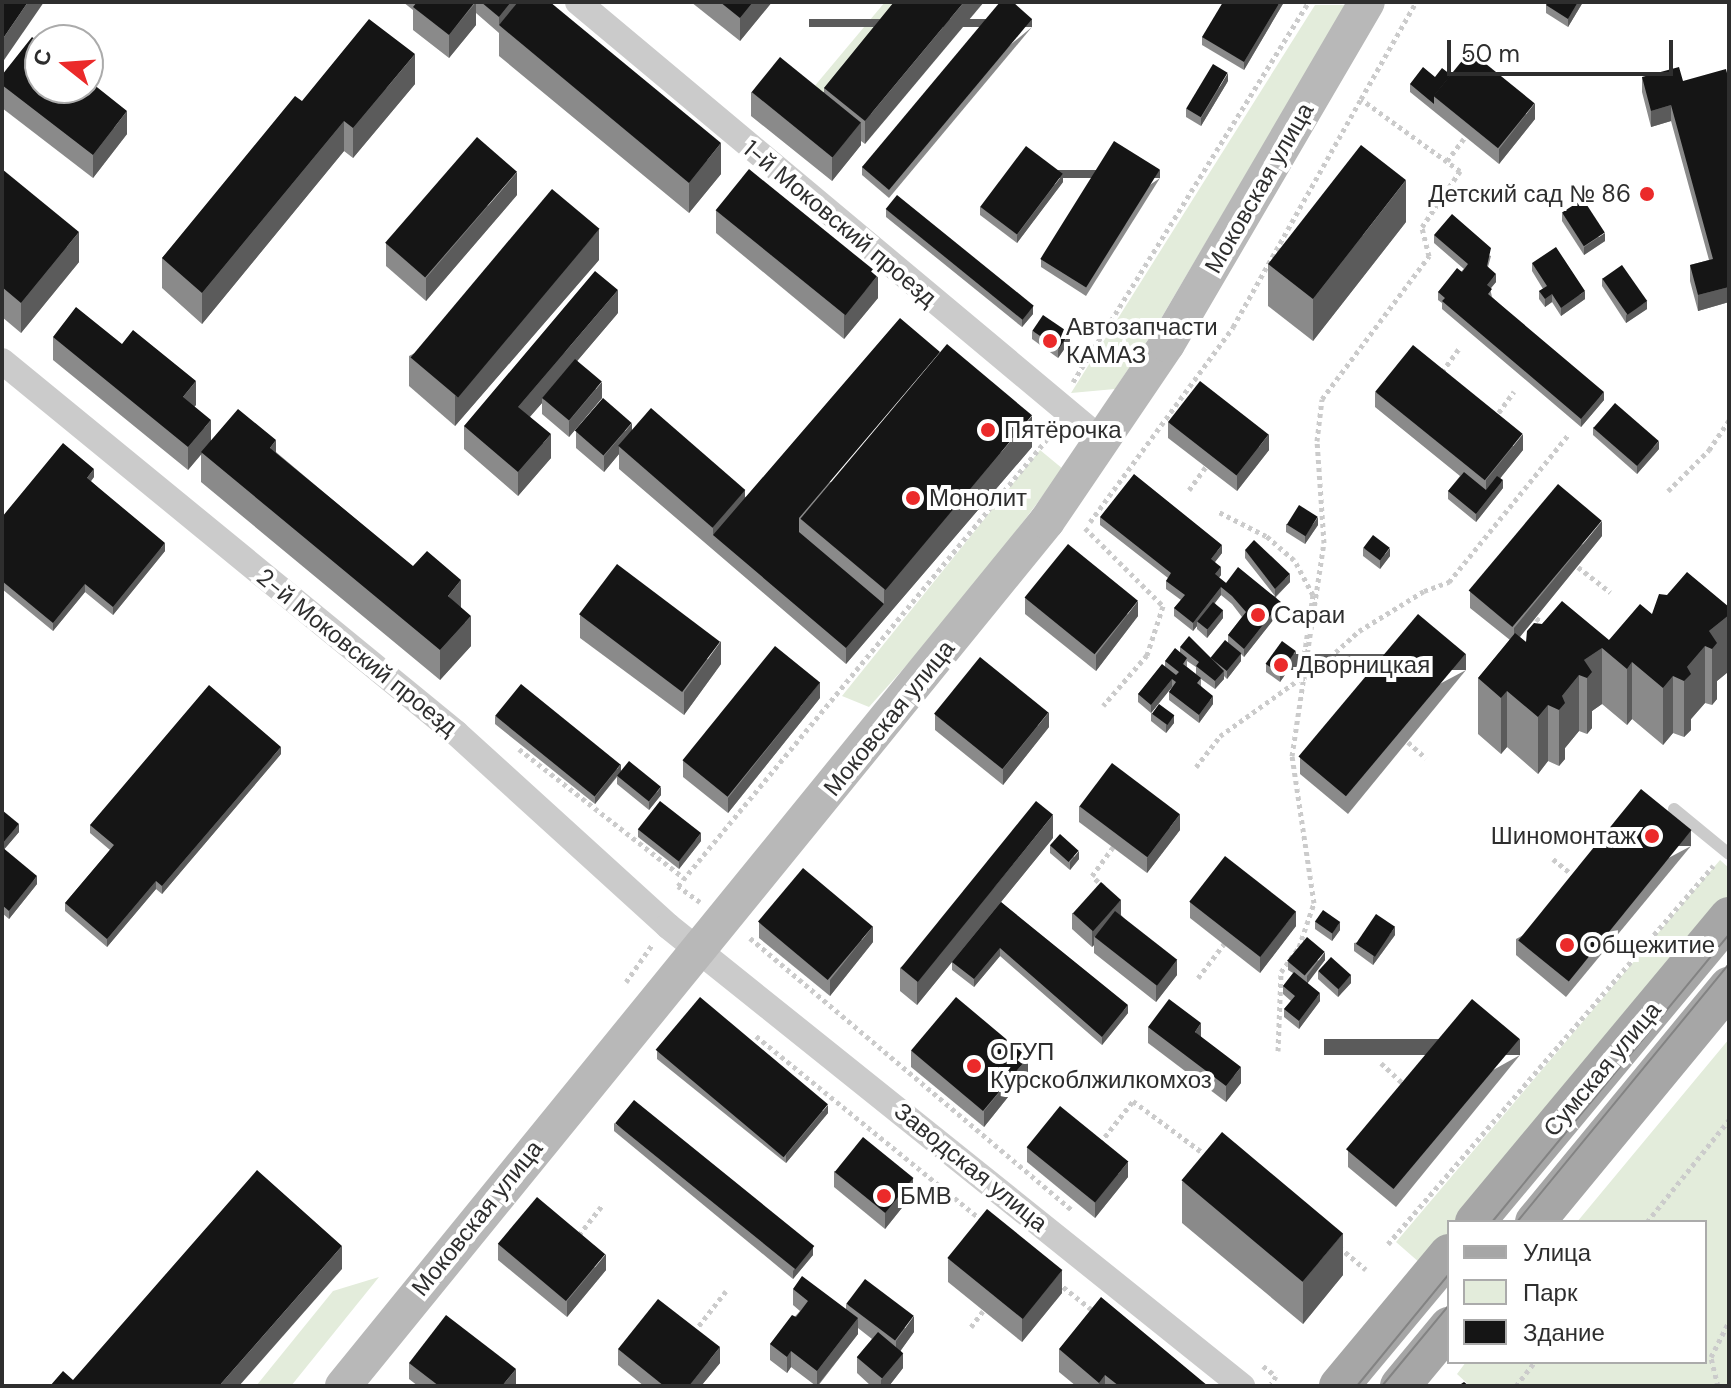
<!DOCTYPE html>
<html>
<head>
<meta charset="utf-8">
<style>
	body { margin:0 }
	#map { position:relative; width:1731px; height:1388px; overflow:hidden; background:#fff; font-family:"DM Sans",sans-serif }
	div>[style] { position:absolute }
	.green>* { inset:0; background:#e3ecdb }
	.path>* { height:5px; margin-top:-2.5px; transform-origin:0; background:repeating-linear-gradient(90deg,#cbcbcb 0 4px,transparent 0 8px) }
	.lane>* { height:12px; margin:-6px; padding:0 6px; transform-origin:6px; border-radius:6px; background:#cbcbcb }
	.street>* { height:26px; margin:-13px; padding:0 13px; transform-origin:13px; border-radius:13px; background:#cbcbcb }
	.secondary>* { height:36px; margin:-18px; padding:0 18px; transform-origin:18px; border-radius:18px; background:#b8b8b8 }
	.primary>* { height:40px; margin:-20px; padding:0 20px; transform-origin:20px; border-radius:20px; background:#a6a6a6 }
	.tram>* { height:2px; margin:-1px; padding:0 1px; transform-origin:1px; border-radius:1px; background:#838383 }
	.wall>* { inset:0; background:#8a8a8a }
	.shaded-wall>* { inset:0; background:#5b5b5b; transform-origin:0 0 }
	.building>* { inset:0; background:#151515; transform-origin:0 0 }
	.dots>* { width:22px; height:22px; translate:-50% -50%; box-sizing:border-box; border:4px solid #fff; border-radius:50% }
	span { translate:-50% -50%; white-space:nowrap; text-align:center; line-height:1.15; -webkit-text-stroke:8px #fff; paint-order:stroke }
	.street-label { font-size:24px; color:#2e2e2e }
	.poi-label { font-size:24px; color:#2e2e2e }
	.right { translate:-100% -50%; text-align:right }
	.left { translate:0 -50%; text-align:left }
	.frame { position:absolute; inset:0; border:4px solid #2e2e2e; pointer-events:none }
	.legend { position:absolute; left:1447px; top:1220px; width:260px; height:144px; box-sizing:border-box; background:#fff; border:2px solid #ababab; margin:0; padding:10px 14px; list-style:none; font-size:24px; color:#2e2e2e }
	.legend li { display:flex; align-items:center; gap:16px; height:40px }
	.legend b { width:40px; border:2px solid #ababab }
	.north { position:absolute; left:24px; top:24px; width:80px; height:80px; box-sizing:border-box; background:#fff; border:2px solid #ababab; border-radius:50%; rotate:287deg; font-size:22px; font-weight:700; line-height:32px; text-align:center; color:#2e2e2e }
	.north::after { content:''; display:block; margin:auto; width:28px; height:36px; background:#eb2a2a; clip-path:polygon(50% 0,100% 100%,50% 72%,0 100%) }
	.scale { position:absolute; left:1447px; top:40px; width:226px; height:36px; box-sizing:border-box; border:4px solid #2e2e2e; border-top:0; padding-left:10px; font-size:24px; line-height:28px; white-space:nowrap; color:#2e2e2e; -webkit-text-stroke:6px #fff; paint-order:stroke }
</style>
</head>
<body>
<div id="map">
	<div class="green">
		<div style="clip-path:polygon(885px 2px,910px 2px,832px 102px,813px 88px)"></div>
		<div style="clip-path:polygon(1315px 5px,1346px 5px,1153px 332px,1115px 389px,1071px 393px)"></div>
		<div style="clip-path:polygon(1040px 450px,1063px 469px,958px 608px,869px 707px,842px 696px)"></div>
		<div style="clip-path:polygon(1720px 860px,1729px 868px,1729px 906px,1468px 1222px,1449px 1222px,1449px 1245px,1428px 1270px,1396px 1242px)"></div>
		<div style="clip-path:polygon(1729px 1039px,1729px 1386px,1470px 1386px,1457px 1374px,1466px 1362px,1705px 1362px,1705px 1222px,1577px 1222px)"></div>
		<div style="clip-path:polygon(379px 1277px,291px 1386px,256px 1386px,333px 1291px)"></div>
	</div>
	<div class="path">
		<div style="left:1447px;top:161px;width:30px;rotate:-53deg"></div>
		<div style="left:1442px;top:372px;width:29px;rotate:-54deg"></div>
		<div style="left:1073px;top:382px;width:447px;rotate:-58.2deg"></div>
		<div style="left:1494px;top:419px;width:34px;rotate:-54deg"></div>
		<div style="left:1189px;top:490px;width:29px;rotate:-54deg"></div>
		<div style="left:1668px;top:491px;width:58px;rotate:-45deg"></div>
		<div style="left:1709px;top:450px;width:36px;rotate:-56deg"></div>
		<div style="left:1090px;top:522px;width:242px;rotate:-53.7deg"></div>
		<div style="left:1233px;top:327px;width:261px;rotate:-60.7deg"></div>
		<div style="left:1085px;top:528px;width:110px;rotate:45deg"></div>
		<div style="left:1163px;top:606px;width:52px;rotate:108.1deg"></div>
		<div style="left:1147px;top:655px;width:67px;rotate:130.8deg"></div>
		<div style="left:1578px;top:567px;width:41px;rotate:38deg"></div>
		<div style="left:1536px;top:618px;width:15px;rotate:37deg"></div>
		<div style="left:1301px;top:678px;width:5px;rotate:11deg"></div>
		<div style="left:1306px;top:679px;width:72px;rotate:-42.2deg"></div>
		<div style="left:1359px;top:631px;width:76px;rotate:-31.6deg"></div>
		<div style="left:1424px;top:591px;width:27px;rotate:-20deg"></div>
		<div style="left:1449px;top:582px;width:191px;rotate:-51deg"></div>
		<div style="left:1408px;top:742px;width:24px;rotate:42deg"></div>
		<div style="left:519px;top:749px;width:209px;rotate:38deg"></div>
		<div style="left:1196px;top:767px;width:39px;rotate:-52deg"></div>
		<div style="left:1220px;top:736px;width:100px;rotate:-35.6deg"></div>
		<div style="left:1301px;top:678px;width:84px;rotate:-81.8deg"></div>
		<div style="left:1313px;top:595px;width:40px;rotate:-118deg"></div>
		<div style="left:1294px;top:560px;width:37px;rotate:-139deg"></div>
		<div style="left:1266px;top:536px;width:55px;rotate:-153deg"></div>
		<div style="left:1553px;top:859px;width:28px;rotate:39deg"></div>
		<div style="left:1104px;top:887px;width:16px;rotate:-137deg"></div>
		<div style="left:1092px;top:876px;width:36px;rotate:-54deg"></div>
		<div style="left:700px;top:902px;width:27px;rotate:-144deg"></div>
		<div style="left:678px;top:886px;width:587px;rotate:-50.46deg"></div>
		<div style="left:750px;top:938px;width:422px;rotate:40.2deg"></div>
		<div style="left:1198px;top:978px;width:43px;rotate:-52.6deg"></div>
		<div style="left:626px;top:982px;width:45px;rotate:-54.9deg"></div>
		<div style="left:756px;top:1036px;width:294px;rotate:39.2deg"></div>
		<div style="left:1278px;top:1051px;width:79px;rotate:-87.8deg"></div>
		<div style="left:1281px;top:972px;width:31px;rotate:-54deg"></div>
		<div style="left:1299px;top:947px;width:46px;rotate:-71.2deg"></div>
		<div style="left:1314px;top:903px;width:149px;rotate:-98.5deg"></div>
		<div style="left:1292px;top:756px;width:215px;rotate:-81.5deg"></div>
		<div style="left:1324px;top:543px;width:102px;rotate:-93.9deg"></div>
		<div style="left:1317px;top:441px;width:42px;rotate:-83.2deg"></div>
		<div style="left:1322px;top:399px;width:179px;rotate:-53.2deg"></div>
		<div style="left:1429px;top:256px;width:30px;rotate:-104deg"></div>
		<div style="left:1422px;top:227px;width:68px;rotate:-55.8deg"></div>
		<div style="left:1460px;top:171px;width:122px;rotate:-144deg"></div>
		<div style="left:1361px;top:99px;width:112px;rotate:-60.4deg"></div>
		<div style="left:1381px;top:1063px;width:35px;rotate:43deg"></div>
		<div style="left:1100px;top:1143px;width:53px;rotate:-51.8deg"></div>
		<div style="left:1133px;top:1101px;width:87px;rotate:36.6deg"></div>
		<div style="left:1647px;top:1222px;width:131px;rotate:-51.2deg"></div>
		<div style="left:579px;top:1235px;width:37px;rotate:-52deg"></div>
		<div style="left:1388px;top:1244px;width:499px;rotate:-49.3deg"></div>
		<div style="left:1339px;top:1247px;width:35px;rotate:40deg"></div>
		<div style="left:1057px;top:1282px;width:50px;rotate:38.5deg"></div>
		<div style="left:971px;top:1327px;width:20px;rotate:-53deg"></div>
		<div style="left:694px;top:1332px;width:52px;rotate:-52deg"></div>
		<div style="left:1263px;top:1366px;width:16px;rotate:38deg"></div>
		<div style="left:1276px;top:1376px;width:9px;rotate:122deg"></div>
		<div style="left:1516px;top:1386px;width:31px;rotate:-52deg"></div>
		<div style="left:1718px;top:1386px;width:30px;rotate:-104deg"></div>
		<div style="left:1711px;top:1357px;width:39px;rotate:-63deg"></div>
	</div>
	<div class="lane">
		<div style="left:1674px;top:809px;width:71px;rotate:39.3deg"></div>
	</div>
	<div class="street">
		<div style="left:578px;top:2px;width:686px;rotate:39.91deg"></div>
		<div style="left:2px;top:361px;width:587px;rotate:39.33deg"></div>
		<div style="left:456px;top:733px;width:287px;rotate:42.3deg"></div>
		<div style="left:668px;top:926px;width:736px;rotate:38.71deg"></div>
	</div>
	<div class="secondary">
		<div style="left:343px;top:1386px;width:1115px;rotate:-50.86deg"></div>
		<div style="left:1047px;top:521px;width:214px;rotate:-55.9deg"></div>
		<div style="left:1167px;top:344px;width:396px;rotate:-59.7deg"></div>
	</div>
	<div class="primary">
		<div style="left:1475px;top:1222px;width:397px;rotate:-50.2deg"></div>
		<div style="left:1535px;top:1222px;width:305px;rotate:-50.5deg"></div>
		<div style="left:1339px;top:1386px;width:172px;rotate:-50.2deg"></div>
		<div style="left:1400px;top:1386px;width:77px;rotate:-50.3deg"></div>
	</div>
	<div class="tram">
		<div style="left:1492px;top:1222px;width:373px;rotate:-50.5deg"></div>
		<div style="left:1517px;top:1222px;width:334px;rotate:-50.6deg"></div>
		<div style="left:1357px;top:1386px;width:145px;rotate:-50.6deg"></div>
		<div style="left:1382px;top:1386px;width:105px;rotate:-50.4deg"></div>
	</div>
	<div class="wall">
		<div style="clip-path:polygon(403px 2px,550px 2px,721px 174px,689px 213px,499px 56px,499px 33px,476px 13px,476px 25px,449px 58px,413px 30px,413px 10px)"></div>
		<div style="clip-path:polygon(691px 2px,772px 2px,740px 41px)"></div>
		<div style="clip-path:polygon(894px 2px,865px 144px,861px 141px,861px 145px,832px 181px,751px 116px,751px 92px,824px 92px,824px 88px)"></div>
		<div style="clip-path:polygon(1284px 2px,1244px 70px,1202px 45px,1202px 37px)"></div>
		<div style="clip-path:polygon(1548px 2px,1583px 2px,1568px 27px,1546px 13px,1546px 5px)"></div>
		<div style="clip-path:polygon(1032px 27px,889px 198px,862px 175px,862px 167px)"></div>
		<div style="clip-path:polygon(2px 75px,127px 134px,93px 178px,2px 108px)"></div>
		<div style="clip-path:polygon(1451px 75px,1535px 119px,1499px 164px,1410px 92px,1410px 84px,1435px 77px)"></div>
		<div style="clip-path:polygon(1642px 77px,1683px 81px,1729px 81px,1729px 302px,1698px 311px,1690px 281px,1690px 265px,1709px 260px,1671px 121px,1651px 127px,1642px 92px)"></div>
		<div style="clip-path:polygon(1228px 81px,1201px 126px,1186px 117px,1186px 109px)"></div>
		<div style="clip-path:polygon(415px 84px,353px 158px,344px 151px,202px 324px,162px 288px,162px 258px,302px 101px)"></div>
		<div style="clip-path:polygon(2px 169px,79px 262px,21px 333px,2px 317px)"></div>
		<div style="clip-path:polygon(1160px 178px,1086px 296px,1041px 267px,1041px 259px)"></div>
		<div style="clip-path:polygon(1063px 182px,1017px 243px,980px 215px,980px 207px)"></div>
		<div style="clip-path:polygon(517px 195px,426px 301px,386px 266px,386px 243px)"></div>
		<div style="clip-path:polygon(886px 209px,1033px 314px,1022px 327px,886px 217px)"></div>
		<div style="clip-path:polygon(716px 210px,878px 298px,844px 339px,716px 233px)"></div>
		<div style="clip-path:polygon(1562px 213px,1605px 241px,1584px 255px,1562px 221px)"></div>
		<div style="clip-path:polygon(1406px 222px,1313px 341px,1268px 306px,1268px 264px)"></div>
		<div style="clip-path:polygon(1434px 235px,1491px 256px,1488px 267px,1496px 282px,1490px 288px,1492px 297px,1604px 400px,1581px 427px,1442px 309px,1442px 303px,1438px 300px,1438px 292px,1464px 269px,1434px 243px)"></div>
		<div style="clip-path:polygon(599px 260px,455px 426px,409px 386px,409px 356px)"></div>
		<div style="clip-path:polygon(1532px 263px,1585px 299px,1561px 316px,1552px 302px,1545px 307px,1539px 299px,1539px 291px,1543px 289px,1532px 271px)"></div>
		<div style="clip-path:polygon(1602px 278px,1647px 309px,1626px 323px,1602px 286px)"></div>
		<div style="clip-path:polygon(618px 313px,577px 361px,602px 398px,569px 437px,542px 414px,542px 403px,530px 417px,551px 458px,518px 496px,464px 449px,464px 426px)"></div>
		<div style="clip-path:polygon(1032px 331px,1070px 341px,1058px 358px,1032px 339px)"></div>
		<div style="clip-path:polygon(53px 337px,196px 405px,194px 406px,211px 441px,276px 452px,461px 608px,471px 646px,440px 680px,201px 482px,201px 454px,188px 470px,53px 360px)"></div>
		<div style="clip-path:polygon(1375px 392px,1523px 450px,1500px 478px,1503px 488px,1476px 522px,1448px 499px,1448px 491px,1460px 476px,1375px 407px)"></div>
		<div style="clip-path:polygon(1168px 422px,1269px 450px,1237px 491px,1168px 438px)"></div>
		<div style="clip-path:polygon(1593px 427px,1659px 449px,1637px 474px,1593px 435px)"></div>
		<div style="clip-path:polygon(632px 431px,745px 497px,1032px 447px,846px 664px,619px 469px,619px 454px,604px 472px,576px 448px,576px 432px)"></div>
		<div style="clip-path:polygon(94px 477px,91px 481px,165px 551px,113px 615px,85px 592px,53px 631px,2px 589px,2px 517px)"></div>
		<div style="clip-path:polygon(evenodd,1100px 517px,1222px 553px,1215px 562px,1221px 575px,1219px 578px,1226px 583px,1275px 596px,1245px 558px,1245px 550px,1290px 582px,1276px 597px,1281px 610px,1244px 657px,1241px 654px,1241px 661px,1227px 679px,1224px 676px,1224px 679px,1215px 689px,1201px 679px,1201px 686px,1213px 704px,1199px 723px,1169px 700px,1169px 692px,1172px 687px,1151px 713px,1138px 702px,1138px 694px,1165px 667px,1165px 661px,1180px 652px,1180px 647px,1211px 658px,1228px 642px,1228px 635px,1242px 617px,1232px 604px,1221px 595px,1215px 603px,1223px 618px,1207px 638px,1197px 629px,1197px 626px,1193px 631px,1174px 616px,1174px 608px,1181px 600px,1166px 589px,1166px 581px,1168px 578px,1100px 525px,1100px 517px,1187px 661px,1196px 667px,1196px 674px,1187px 667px,1187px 661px)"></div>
		<div style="clip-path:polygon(1286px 524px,1318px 525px,1305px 544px,1286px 532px)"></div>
		<div style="clip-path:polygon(1602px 536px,1520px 637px,1526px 642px,1609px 640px,1652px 614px,1729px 607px,1729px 676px,1728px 672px,1717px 681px,1717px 699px,1712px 705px,1705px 703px,1691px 719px,1691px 730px,1684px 737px,1673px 733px,1663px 745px,1632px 719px,1627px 725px,1602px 704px,1592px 711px,1592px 728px,1587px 734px,1579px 731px,1565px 748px,1565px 759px,1559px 766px,1548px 761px,1538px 774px,1507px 747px,1501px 754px,1478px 734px,1478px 678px,1510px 640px,1470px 608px,1470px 592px)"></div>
		<div style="clip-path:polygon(1363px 548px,1390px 556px,1380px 569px,1363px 556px)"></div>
		<div style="clip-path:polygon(1025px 598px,1138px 616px,1096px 671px,1025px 614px)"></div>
		<div style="clip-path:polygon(580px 615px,721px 664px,684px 715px,580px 638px)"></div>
		<div style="clip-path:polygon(1296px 659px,1280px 682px,1266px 672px,1266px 664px)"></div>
		<div style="clip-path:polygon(1466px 670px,1348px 814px,1300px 774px,1300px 758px)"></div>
		<div style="clip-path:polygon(820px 698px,728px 813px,683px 777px,683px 761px)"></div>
		<div style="clip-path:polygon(1151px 713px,1174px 723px,1166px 733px,1151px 721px)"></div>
		<div style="clip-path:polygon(935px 714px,1049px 727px,1003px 785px,935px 730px)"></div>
		<div style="clip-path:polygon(495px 716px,621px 771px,661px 795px,649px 810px,617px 784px,617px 777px,595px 804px,495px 724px)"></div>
		<div style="clip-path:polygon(281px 754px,162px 894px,156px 889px,107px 947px,65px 911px,65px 903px,110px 850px,90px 833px,90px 825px)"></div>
		<div style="clip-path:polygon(1079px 806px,1180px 830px,1147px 873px,1079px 822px)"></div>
		<div style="clip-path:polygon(2px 810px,19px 832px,4px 849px,37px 884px,9px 919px,2px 913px)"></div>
		<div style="clip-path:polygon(638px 829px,701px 841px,679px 869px,638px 837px)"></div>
		<div style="clip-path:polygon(1053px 838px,1001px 902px,1128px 1013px,1102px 1045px,1000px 956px,974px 987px,952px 970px,952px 962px,917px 1005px,900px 991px,900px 968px)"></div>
		<div style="clip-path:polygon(1050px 845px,1079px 859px,1070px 870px,1050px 853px)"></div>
		<div style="clip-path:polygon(1691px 846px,1566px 997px,1516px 955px,1516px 939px)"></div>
		<div style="clip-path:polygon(1190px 902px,1296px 926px,1260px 973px,1190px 918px)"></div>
		<div style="clip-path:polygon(1072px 913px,1121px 915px,1177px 975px,1156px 1002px,1094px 953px,1094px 945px,1092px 947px,1072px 929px)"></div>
		<div style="clip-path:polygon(1315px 921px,1340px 930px,1332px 941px,1315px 929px)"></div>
		<div style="clip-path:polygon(759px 922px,873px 942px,830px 996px,759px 938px)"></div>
		<div style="clip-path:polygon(1395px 935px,1373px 965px,1354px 951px,1354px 943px)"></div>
		<div style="clip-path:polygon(1325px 960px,1307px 983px,1320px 1001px,1299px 1029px,1284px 1017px,1284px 1009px,1291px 1001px,1283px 994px,1283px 986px,1293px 973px,1288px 970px,1288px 962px)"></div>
		<div style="clip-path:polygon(1318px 971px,1351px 983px,1338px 997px,1318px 979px)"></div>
		<div style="clip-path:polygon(1148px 1027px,1201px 1037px,1241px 1083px,1226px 1102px,1148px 1043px)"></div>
		<div style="clip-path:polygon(657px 1051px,828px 1113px,786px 1163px,657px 1059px)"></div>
		<div style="clip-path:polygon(911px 1051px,1028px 1072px,984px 1127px,911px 1067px)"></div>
		<div style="clip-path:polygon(1520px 1055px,1396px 1207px,1348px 1167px,1348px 1151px)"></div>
		<div style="clip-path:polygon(614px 1123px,813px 1255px,793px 1279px,614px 1131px)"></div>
		<div style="clip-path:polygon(1027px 1147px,1128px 1177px,1095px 1218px,1027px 1162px)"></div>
		<div style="clip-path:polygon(834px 1171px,913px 1194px,885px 1229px,834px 1187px)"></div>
		<div style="clip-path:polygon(1182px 1181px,1343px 1275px,1303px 1324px,1182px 1223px)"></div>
		<div style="clip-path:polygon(498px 1244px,606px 1270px,567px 1317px,498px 1260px)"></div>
		<div style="clip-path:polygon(948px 1259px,1062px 1293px,1022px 1342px,948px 1282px)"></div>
		<div style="clip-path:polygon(793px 1289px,846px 1309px,846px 1304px,914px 1332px,901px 1350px,903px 1368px,889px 1386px,871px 1386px,857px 1373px,857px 1357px,872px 1339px,858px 1328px,858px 1334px,818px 1386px,816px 1386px,791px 1367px,787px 1373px,770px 1360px,770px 1344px,800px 1311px,793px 1305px)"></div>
		<div style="clip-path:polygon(618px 1349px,720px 1363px,701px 1386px,644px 1386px,618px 1365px)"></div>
		<div style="clip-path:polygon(1059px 1349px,1208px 1386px,1076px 1386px,1059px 1372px)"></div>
		<div style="clip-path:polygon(409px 1363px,516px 1385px,515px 1386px,418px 1386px,409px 1379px)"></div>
	</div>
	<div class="shaded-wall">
		<div style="clip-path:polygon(28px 2px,44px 2px,2px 63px,2px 40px)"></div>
		<div style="clip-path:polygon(476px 2px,476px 25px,449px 58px,449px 35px)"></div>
		<div style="clip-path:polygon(511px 2px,520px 2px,499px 25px,499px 17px)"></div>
		<div style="clip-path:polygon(753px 2px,772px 2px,740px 41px,740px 18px)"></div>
		<div style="clip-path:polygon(964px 2px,984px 2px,865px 144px,865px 121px)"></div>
		<div style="clip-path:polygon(1280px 2px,1284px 2px,1244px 70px,1244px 62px)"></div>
		<div style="clip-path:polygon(1578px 2px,1583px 2px,1568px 27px,1568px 19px)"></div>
		<div style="left:1032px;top:19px;width:8px;height:223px;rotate:90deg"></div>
		<div style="clip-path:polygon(415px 54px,415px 84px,353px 158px,353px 128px)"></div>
		<div style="clip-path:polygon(1228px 73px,1228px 81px,1201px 126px,1201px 118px)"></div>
		<div style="clip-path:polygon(1535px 103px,1535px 119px,1499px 164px,1499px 149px)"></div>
		<div style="clip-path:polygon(1671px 105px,1671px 121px,1651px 127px,1651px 111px)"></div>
		<div style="clip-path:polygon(127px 111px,127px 134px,93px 178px,93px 155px)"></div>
		<div style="clip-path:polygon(344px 121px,344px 151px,202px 324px,202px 293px)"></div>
		<div style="clip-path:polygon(861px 122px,861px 145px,832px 181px,832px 158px)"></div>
		<div style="clip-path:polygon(721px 143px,721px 174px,689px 213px,689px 183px)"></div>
		<div style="left:1160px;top:170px;width:8px;height:139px;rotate:90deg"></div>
		<div style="clip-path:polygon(517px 172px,517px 195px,426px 301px,426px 278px)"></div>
		<div style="clip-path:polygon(1063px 174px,1063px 182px,1017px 243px,1017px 235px)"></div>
		<div style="clip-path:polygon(1406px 180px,1406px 222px,1313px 341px,1313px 299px)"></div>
		<div style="clip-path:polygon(599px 229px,599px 260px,455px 426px,455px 396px)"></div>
		<div style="clip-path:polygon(79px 232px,79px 262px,21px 333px,21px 303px)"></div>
		<div style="clip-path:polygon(1605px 233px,1605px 241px,1584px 255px,1584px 247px)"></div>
		<div style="clip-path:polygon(1496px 274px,1496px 282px,1487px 293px,1487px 285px)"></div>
		<div style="clip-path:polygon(878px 275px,878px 298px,844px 339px,844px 315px)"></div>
		<div style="clip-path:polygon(1729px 287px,1729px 302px,1698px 311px,1698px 295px)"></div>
		<div style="clip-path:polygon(618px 290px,618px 313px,544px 400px,542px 398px,542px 403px,518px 430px,518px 407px)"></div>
		<div style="clip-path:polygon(1585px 291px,1585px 299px,1561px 316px,1561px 308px)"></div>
		<div style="clip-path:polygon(1552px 294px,1552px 302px,1545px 307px,1545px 299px)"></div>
		<div style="clip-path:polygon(1647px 301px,1647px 309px,1626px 323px,1626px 315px)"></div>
		<div style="clip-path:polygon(1033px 306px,1033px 314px,1022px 327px,1022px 319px)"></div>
		<div style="clip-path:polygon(1070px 333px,1070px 341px,1058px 358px,1058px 350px)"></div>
		<div style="clip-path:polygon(196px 381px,196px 405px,183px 420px,183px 397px)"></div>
		<div style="clip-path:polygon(602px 382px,602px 398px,569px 437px,569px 421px)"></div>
		<div style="clip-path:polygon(1604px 392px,1604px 400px,1581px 427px,1581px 419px)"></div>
		<div style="clip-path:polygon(1032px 416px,1032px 447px,846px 664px,846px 648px,884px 604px,884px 590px)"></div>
		<div style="clip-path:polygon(211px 420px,211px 443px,188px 470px,188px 447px)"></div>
		<div style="clip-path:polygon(632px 423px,632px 439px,619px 446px,619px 454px,604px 472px,604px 456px)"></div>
		<div style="clip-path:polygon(551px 434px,551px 458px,518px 496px,518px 472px)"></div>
		<div style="clip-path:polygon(1269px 434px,1269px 450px,1237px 491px,1237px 475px)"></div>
		<div style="clip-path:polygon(1523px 434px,1523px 450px,1486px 496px,1486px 480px)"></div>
		<div style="clip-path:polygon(276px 440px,276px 470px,270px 448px)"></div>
		<div style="clip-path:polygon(1659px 441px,1659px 449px,1637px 474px,1637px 466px)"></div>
		<div style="clip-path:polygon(94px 469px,94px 477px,87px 486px,87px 478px)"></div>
		<div style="clip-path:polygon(1503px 480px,1503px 488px,1476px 522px,1476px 514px)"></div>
		<div style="clip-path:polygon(745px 490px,745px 514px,713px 535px,713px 550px,713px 527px)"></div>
		<div style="clip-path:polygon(1318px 517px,1318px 525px,1305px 544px,1305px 536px)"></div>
		<div style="clip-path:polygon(1602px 521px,1602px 536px,1514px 644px,1514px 628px)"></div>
		<div style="clip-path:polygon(165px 543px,165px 551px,113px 615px,113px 607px)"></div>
		<div style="clip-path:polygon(1222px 545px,1222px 553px,1211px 567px,1211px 559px)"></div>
		<div style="clip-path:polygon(1390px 548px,1390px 556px,1380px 569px,1380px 561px)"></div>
		<div style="clip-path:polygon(1221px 567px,1221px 575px,1215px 582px,1215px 574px)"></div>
		<div style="clip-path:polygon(1290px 574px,1290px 582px,1275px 597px,1275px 589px)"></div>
		<div style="clip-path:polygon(461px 580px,461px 610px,448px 596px)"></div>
		<div style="clip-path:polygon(85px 584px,85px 592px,53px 631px,53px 623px)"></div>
		<div style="clip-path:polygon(1221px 587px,1221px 595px,1199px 623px,1197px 621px,1197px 626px,1193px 631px,1193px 623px)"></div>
		<div style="clip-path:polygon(1138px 601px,1138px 616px,1096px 671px,1096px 655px)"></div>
		<div style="clip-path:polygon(1281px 602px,1281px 610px,1244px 657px,1244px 649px)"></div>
		<div style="clip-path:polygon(1223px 610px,1223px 618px,1207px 638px,1207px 630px)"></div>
		<div style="clip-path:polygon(1729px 615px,1728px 672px,1717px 681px,1717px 699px,1712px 705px,1712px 649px,1709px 631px)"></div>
		<div style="clip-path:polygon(471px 616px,471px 646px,440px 680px,440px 650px)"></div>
		<div style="clip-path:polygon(721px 641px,721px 664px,684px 715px,684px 692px)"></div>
		<div style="clip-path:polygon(1705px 646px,1705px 703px,1691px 719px,1691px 730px,1684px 737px,1684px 681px,1687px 667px)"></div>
		<div style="clip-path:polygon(1602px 648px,1602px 704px,1592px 711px,1592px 728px,1587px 734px,1587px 678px,1584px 660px)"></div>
		<div style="clip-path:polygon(1296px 651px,1296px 659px,1280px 682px,1280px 674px)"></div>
		<div style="clip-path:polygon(1241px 653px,1241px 661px,1227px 679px,1227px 671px)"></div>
		<div style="left:1466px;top:654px;width:16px;height:186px;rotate:90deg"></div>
		<div style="clip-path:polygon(1632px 662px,1632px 719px,1627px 725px,1627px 669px)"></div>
		<div style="clip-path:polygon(1224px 671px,1224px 679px,1215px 689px,1215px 681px)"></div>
		<div style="clip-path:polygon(1579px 675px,1579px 731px,1565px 748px,1565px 759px,1559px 766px,1559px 710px,1562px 696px)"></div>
		<div style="clip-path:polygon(1673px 676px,1673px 733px,1663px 745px,1663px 688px)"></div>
		<div style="clip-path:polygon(1172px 679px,1172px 687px,1151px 713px,1151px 705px)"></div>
		<div style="clip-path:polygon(820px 682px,820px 698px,728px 813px,728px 798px)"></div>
		<div style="clip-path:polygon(1507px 691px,1507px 747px,1501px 754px,1501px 698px)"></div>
		<div style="clip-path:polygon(1213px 696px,1213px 704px,1199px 723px,1199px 715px)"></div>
		<div style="clip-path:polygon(1548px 705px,1548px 761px,1538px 774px,1538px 717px)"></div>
		<div style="clip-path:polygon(1049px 712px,1049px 727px,1003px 785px,1003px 769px)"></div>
		<div style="clip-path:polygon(1174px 715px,1174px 723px,1166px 733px,1166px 725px)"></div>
		<div style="clip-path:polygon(281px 747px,281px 754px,162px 894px,162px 886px)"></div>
		<div style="clip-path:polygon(621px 764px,621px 771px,595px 804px,595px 797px)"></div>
		<div style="clip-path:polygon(661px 787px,661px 795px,649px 810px,649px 802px)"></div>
		<div style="clip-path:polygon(1180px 814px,1180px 830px,1147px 873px,1147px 858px)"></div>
		<div style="clip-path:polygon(1053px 815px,1053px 838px,917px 1005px,917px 982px)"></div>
		<div style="clip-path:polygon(19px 824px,19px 832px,2px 852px,2px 844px)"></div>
		<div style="left:1691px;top:830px;width:16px;height:196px;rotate:90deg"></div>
		<div style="clip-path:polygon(701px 833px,701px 841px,679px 869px,679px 861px)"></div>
		<div style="clip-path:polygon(1079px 851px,1079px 859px,1070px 870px,1070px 862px)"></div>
		<div style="clip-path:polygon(37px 876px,37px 884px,9px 919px,9px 911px)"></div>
		<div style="clip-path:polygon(156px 881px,156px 889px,107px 947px,107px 939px)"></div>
		<div style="clip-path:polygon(1121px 900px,1121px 915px,1094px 937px,1094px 945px,1092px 947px,1092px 931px)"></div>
		<div style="clip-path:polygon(1296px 911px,1296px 926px,1260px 973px,1260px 957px)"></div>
		<div style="clip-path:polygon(1340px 922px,1340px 930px,1332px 941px,1332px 933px)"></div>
		<div style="clip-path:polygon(873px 926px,873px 942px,830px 996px,830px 980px)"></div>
		<div style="clip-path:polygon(1395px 927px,1395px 935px,1373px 965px,1373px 957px)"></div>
		<div style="clip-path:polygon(1000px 948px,1000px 956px,974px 987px,974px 979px)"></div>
		<div style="clip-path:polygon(1325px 952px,1325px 960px,1307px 984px,1307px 976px)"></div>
		<div style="clip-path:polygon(1177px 960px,1177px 975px,1156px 1002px,1156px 986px)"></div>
		<div style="clip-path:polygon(1351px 975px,1351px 983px,1338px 997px,1338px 989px)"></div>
		<div style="clip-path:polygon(1320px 993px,1320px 1001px,1299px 1029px,1299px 1021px)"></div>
		<div style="clip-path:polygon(1128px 1005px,1128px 1013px,1102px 1045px,1102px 1037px)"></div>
		<div style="clip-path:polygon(1201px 1023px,1201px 1039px,1195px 1032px)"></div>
		<div style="left:1520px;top:1039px;width:16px;height:196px;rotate:90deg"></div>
		<div style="clip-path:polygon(1028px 1057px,1028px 1072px,984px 1127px,984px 1111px)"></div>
		<div style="clip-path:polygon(1241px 1067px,1241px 1083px,1226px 1102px,1226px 1086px)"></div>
		<div style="clip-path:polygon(828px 1105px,828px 1113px,786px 1163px,786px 1155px)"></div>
		<div style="clip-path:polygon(1128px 1162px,1128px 1177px,1095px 1218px,1095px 1202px)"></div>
		<div style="clip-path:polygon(913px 1178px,913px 1194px,885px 1229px,885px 1213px)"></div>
		<div style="clip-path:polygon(1343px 1233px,1343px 1275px,1303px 1324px,1303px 1281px)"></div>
		<div style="clip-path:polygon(342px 1246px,342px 1269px,239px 1386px,219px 1386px)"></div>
		<div style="clip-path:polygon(813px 1247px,813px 1255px,793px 1279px,793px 1271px)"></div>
		<div style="clip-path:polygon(606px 1254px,606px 1270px,567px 1317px,567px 1301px)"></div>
		<div style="clip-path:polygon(1062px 1270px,1062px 1293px,1022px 1342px,1022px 1319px)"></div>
		<div style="clip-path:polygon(914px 1316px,914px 1332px,896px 1357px,896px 1341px)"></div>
		<div style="clip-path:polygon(858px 1318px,858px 1334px,817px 1386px,817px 1371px)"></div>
		<div style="clip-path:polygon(720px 1347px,720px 1363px,701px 1386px,689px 1386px)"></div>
		<div style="clip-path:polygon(791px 1351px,791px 1367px,787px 1373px,787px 1357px)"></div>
		<div style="clip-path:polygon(903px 1353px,903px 1368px,889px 1386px,881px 1386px,881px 1380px)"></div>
		<div style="clip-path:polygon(516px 1369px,516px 1385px,515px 1386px,502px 1386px)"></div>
		<div style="clip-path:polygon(1105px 1375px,1105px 1386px,1099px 1386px,1099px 1383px)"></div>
	</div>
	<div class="building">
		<div style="clip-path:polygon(2px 2px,28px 2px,2px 40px)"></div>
		<div style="clip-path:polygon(417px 2px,475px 2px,449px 35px,413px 7px)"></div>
		<div style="clip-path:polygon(481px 2px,511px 2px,499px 17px)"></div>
		<div style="clip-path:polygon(518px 2px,550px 2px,721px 143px,689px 183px,499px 25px)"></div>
		<div style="clip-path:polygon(720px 2px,753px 2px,740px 18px)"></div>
		<div style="clip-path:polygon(894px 2px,964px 2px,865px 121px,824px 88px)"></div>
		<div style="clip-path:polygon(1000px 2px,1013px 2px,1032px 19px,889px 190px,862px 167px)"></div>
		<div style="clip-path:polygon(1223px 2px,1280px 2px,1244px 62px,1202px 37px)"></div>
		<div style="clip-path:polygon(1548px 2px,1578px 2px,1568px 19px,1546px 5px)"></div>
		<div style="clip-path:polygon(369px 19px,415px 54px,353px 128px,344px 121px,202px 293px,162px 258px,295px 96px,302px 101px)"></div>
		<div style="clip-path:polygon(32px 37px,40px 43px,40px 88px,88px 88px,88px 80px,127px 111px,93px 155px,2px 85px,2px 75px)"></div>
		<div style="left:1470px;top:51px;width:83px;height:58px;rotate:39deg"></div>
		<div style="left:780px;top:57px;width:104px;height:45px;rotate:39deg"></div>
		<div style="left:1213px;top:64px;width:17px;height:52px;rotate:31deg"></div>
		<div style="clip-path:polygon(1423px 67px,1435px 77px,1442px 68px,1451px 75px,1434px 96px,1434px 104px,1410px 84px)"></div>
		<div style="clip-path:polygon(1679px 67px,1683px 81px,1726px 69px,1729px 81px,1729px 287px,1698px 295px,1690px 265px,1713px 259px,1671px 105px,1651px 111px,1642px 77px)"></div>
		<div style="left:477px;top:137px;width:53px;height:140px;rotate:41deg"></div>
		<div style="left:1114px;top:141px;width:54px;height:139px;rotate:32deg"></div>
		<div style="left:1361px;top:145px;width:57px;height:151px;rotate:38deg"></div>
		<div style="left:1026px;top:146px;width:46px;height:76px;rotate:37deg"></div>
		<div style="clip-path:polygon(2px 169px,79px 232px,21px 303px,2px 287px)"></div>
		<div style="left:749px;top:169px;width:167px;height:53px;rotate:39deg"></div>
		<div style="left:552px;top:189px;width:62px;height:220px;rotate:40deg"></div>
		<div style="left:897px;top:195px;width:176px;height:18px;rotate:39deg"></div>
		<div style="left:1583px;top:199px;width:40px;height:25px;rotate:57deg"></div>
		<div style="clip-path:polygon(1452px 214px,1491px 248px,1487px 266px,1496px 274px,1487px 285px,1492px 289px,1488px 294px,1604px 392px,1581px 419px,1442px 301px,1445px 298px,1438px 292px,1457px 268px,1462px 272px,1468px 264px,1434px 235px)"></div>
		<div style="clip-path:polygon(1556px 247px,1585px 291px,1561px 308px,1552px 294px,1545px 299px,1539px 291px,1547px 286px,1532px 263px)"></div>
		<div style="left:1622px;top:265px;width:44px;height:24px;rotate:55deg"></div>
		<div style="clip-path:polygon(595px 271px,618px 290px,518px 407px,551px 434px,518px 472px,464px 426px)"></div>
		<div style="clip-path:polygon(76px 307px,122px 344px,133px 330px,196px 381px,183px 397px,211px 420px,188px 447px,53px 337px)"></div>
		<div style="left:1043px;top:315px;width:32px;height:19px;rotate:34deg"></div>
		<div style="clip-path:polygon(900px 318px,940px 352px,799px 518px,799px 532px,884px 604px,846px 648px,713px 535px)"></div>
		<div style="left:947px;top:344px;width:111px;height:228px;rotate:40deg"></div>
		<div style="left:1413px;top:345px;width:141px;height:60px;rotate:39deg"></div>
		<div style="left:575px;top:359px;width:35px;height:51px;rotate:40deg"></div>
		<div style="left:1200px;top:381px;width:87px;height:52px;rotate:38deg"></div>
		<div style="left:603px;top:398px;width:38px;height:43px;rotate:41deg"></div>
		<div style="left:1615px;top:403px;width:58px;height:33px;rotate:41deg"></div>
		<div style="left:651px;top:408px;width:125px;height:50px;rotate:41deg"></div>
		<div style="clip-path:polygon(238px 409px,276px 440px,270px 448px,413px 566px,427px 551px,461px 580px,448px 596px,471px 616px,440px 650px,201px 452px)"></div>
		<div style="clip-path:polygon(63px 443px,94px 469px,87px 478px,165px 543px,113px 607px,85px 584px,53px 623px,2px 581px,2px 517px)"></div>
		<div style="clip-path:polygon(1464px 472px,1486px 490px,1497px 476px,1503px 480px,1476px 514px,1448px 491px)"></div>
		<div style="clip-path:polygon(1134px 474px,1222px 545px,1211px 559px,1221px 567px,1215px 574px,1226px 583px,1238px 567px,1281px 602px,1244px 649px,1228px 635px,1246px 612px,1232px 596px,1221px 587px,1193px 623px,1174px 608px,1185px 595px,1166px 581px,1171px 573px,1100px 517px)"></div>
		<div style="left:1558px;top:484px;width:57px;height:139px;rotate:40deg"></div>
		<div style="left:1299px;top:505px;width:22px;height:23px;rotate:32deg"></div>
		<div style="left:1373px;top:535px;width:21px;height:16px;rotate:37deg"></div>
		<div style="clip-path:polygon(1254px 540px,1290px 574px,1275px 589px,1245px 550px)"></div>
		<div style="left:1068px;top:544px;width:90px;height:69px;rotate:39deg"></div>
		<div style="left:617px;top:564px;width:129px;height:63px;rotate:37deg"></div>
		<div style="clip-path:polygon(1687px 572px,1729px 607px,1729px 615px,1709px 631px,1717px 643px,1712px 649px,1705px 646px,1687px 667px,1691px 674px,1684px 681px,1673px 676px,1663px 688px,1632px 662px,1627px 669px,1602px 648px,1584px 660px,1592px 672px,1587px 678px,1579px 675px,1562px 696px,1565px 703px,1559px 710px,1548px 705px,1538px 717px,1507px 691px,1501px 698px,1478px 678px,1515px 633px,1526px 642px,1527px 631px,1534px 623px,1542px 624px,1562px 601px,1609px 640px,1640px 604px,1652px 614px,1659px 594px,1667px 595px)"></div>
		<div style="left:1213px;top:602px;width:13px;height:25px;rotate:39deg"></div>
		<div style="left:1418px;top:614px;width:62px;height:186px;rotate:40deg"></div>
		<div style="clip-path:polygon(1189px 636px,1224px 671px,1215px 681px,1196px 666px,1199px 662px,1180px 647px)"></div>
		<div style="left:1225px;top:640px;width:21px;height:23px;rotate:39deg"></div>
		<div style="left:1282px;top:641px;width:17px;height:28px;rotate:36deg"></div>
		<div style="left:775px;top:646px;width:58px;height:147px;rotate:39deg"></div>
		<div style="clip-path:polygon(1175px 648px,1187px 658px,1183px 664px,1201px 678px,1197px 683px,1213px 696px,1199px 715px,1169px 692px,1176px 682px,1172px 679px,1151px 705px,1138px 694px,1162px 664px,1176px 675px,1179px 672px,1165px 661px)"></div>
		<div style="left:980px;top:657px;width:88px;height:73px;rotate:39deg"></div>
		<div style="left:521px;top:684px;width:128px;height:41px;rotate:39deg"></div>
		<div style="clip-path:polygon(209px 685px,281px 747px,162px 886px,156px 881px,107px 939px,65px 903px,114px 845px,90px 825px)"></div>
		<div style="left:1159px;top:704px;width:19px;height:12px;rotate:36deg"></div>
		<div style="left:629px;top:761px;width:41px;height:19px;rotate:39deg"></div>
		<div style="left:1112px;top:763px;width:85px;height:54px;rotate:37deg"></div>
		<div style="left:1641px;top:789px;width:65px;height:195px;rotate:39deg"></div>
		<div style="left:660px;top:801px;width:52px;height:36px;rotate:38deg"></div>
		<div style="left:1036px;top:801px;width:22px;height:215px;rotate:39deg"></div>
		<div style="clip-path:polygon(2px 810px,19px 824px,2px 844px)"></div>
		<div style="left:1060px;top:834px;width:25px;height:15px;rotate:42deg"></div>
		<div style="clip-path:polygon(2px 847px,37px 876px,9px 911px,2px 905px)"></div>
		<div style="left:1225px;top:856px;width:90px;height:58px;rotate:38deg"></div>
		<div style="left:803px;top:868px;width:91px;height:70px;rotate:40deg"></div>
		<div style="left:1101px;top:882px;width:27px;height:42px;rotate:42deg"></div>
		<div style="clip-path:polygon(1001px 902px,1128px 1005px,1102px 1037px,1000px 948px,974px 979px,952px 962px)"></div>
		<div style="left:1323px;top:910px;width:21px;height:14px;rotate:35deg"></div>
		<div style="left:1115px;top:911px;width:79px;height:33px;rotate:38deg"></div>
		<div style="left:1376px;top:914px;width:23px;height:36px;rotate:34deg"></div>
		<div style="left:1307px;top:937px;width:23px;height:31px;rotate:40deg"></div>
		<div style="left:1331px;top:957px;width:27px;height:19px;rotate:42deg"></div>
		<div style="clip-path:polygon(1294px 972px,1320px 993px,1299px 1021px,1284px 1009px,1295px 996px,1283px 986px)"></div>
		<div style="left:700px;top:997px;width:167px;height:69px;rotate:40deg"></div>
		<div style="left:956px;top:997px;width:94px;height:70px;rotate:40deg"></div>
		<div style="clip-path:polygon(1169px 999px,1201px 1023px,1195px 1032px,1241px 1067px,1226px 1086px,1148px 1027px)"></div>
		<div style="left:1472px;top:999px;width:62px;height:196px;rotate:40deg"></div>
		<div style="left:634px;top:1100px;width:232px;height:30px;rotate:39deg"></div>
		<div style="left:1060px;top:1106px;width:88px;height:53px;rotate:39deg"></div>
		<div style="left:1222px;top:1132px;width:158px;height:63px;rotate:40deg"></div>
		<div style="left:863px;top:1137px;width:65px;height:45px;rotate:39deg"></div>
		<div style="clip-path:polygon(257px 1170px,342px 1246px,219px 1386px,50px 1386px,63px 1371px,73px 1380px)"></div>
		<div style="left:537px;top:1197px;width:89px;height:61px;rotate:40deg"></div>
		<div style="left:987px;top:1209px;width:97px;height:63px;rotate:39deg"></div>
		<div style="clip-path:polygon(802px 1276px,858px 1318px,817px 1371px,791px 1351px,787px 1357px,770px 1344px,792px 1315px,796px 1317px,808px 1301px,793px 1289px)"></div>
		<div style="left:865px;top:1279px;width:61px;height:31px;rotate:37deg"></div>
		<div style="clip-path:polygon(1101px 1297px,1208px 1386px,1119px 1386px,1105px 1375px,1099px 1383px,1059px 1349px)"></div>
		<div style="clip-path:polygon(658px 1299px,720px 1347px,689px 1386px,664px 1386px,618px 1349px)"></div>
		<div style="clip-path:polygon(446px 1315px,516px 1369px,502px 1386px,439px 1386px,409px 1363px)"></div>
		<div style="left:878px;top:1332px;width:33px;height:33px;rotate:40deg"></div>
		<div style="clip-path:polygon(1464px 1382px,1469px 1386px,1458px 1386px)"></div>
	</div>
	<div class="dots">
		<div style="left:1647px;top:194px;background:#eb2a2a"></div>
		<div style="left:1050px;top:341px;background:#eb2a2a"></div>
		<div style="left:988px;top:430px;background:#eb2a2a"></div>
		<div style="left:913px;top:498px;background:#eb2a2a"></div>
		<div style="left:1258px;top:615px;background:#eb2a2a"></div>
		<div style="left:1281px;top:665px;background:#eb2a2a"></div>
		<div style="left:1652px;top:836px;background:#eb2a2a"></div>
		<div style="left:1567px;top:945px;background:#eb2a2a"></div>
		<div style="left:974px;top:1066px;background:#eb2a2a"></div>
		<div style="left:884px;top:1196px;background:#eb2a2a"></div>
	</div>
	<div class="street-label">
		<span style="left:1259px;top:188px;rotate:-60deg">Моковская улица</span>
		<span style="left:840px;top:223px;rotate:40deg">1-й Моковский проезд</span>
		<span style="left:357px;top:652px;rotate:39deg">2-й Моковский проезд</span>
		<span style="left:889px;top:718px;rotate:-51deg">Моковская улица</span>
		<span style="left:1602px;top:1069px;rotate:-50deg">Сумская улица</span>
		<span style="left:971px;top:1167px;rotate:39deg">Заводская улица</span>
		<span style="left:477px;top:1218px;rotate:-51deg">Моковская улица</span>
	</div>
	<div class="poi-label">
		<span class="right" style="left:1631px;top:194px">Детский сад № 86</span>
		<span class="left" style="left:1066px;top:341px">Автозапчасти<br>КАМАЗ</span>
		<span class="left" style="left:1004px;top:430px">Пятёрочка</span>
		<span class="left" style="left:929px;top:498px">Монолит</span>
		<span class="left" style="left:1274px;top:615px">Сараи</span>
		<span class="left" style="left:1297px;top:665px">Дворницкая</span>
		<span class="right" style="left:1636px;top:836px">Шиномонтаж</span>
		<span class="left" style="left:1583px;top:945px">Общежитие</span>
		<span class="left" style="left:990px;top:1066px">ОГУП<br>Курскоблжилкомхоз</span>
		<span class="left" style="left:900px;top:1196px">БМВ</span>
	</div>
	<div class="frame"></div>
	<ul class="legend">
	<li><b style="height:10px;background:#a6a6a6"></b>Улица</li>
	<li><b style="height:22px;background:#e3ecdb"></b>Парк</li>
	<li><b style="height:22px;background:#151515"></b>Здание</li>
	</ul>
	<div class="north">С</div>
	<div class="scale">50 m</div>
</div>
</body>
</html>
